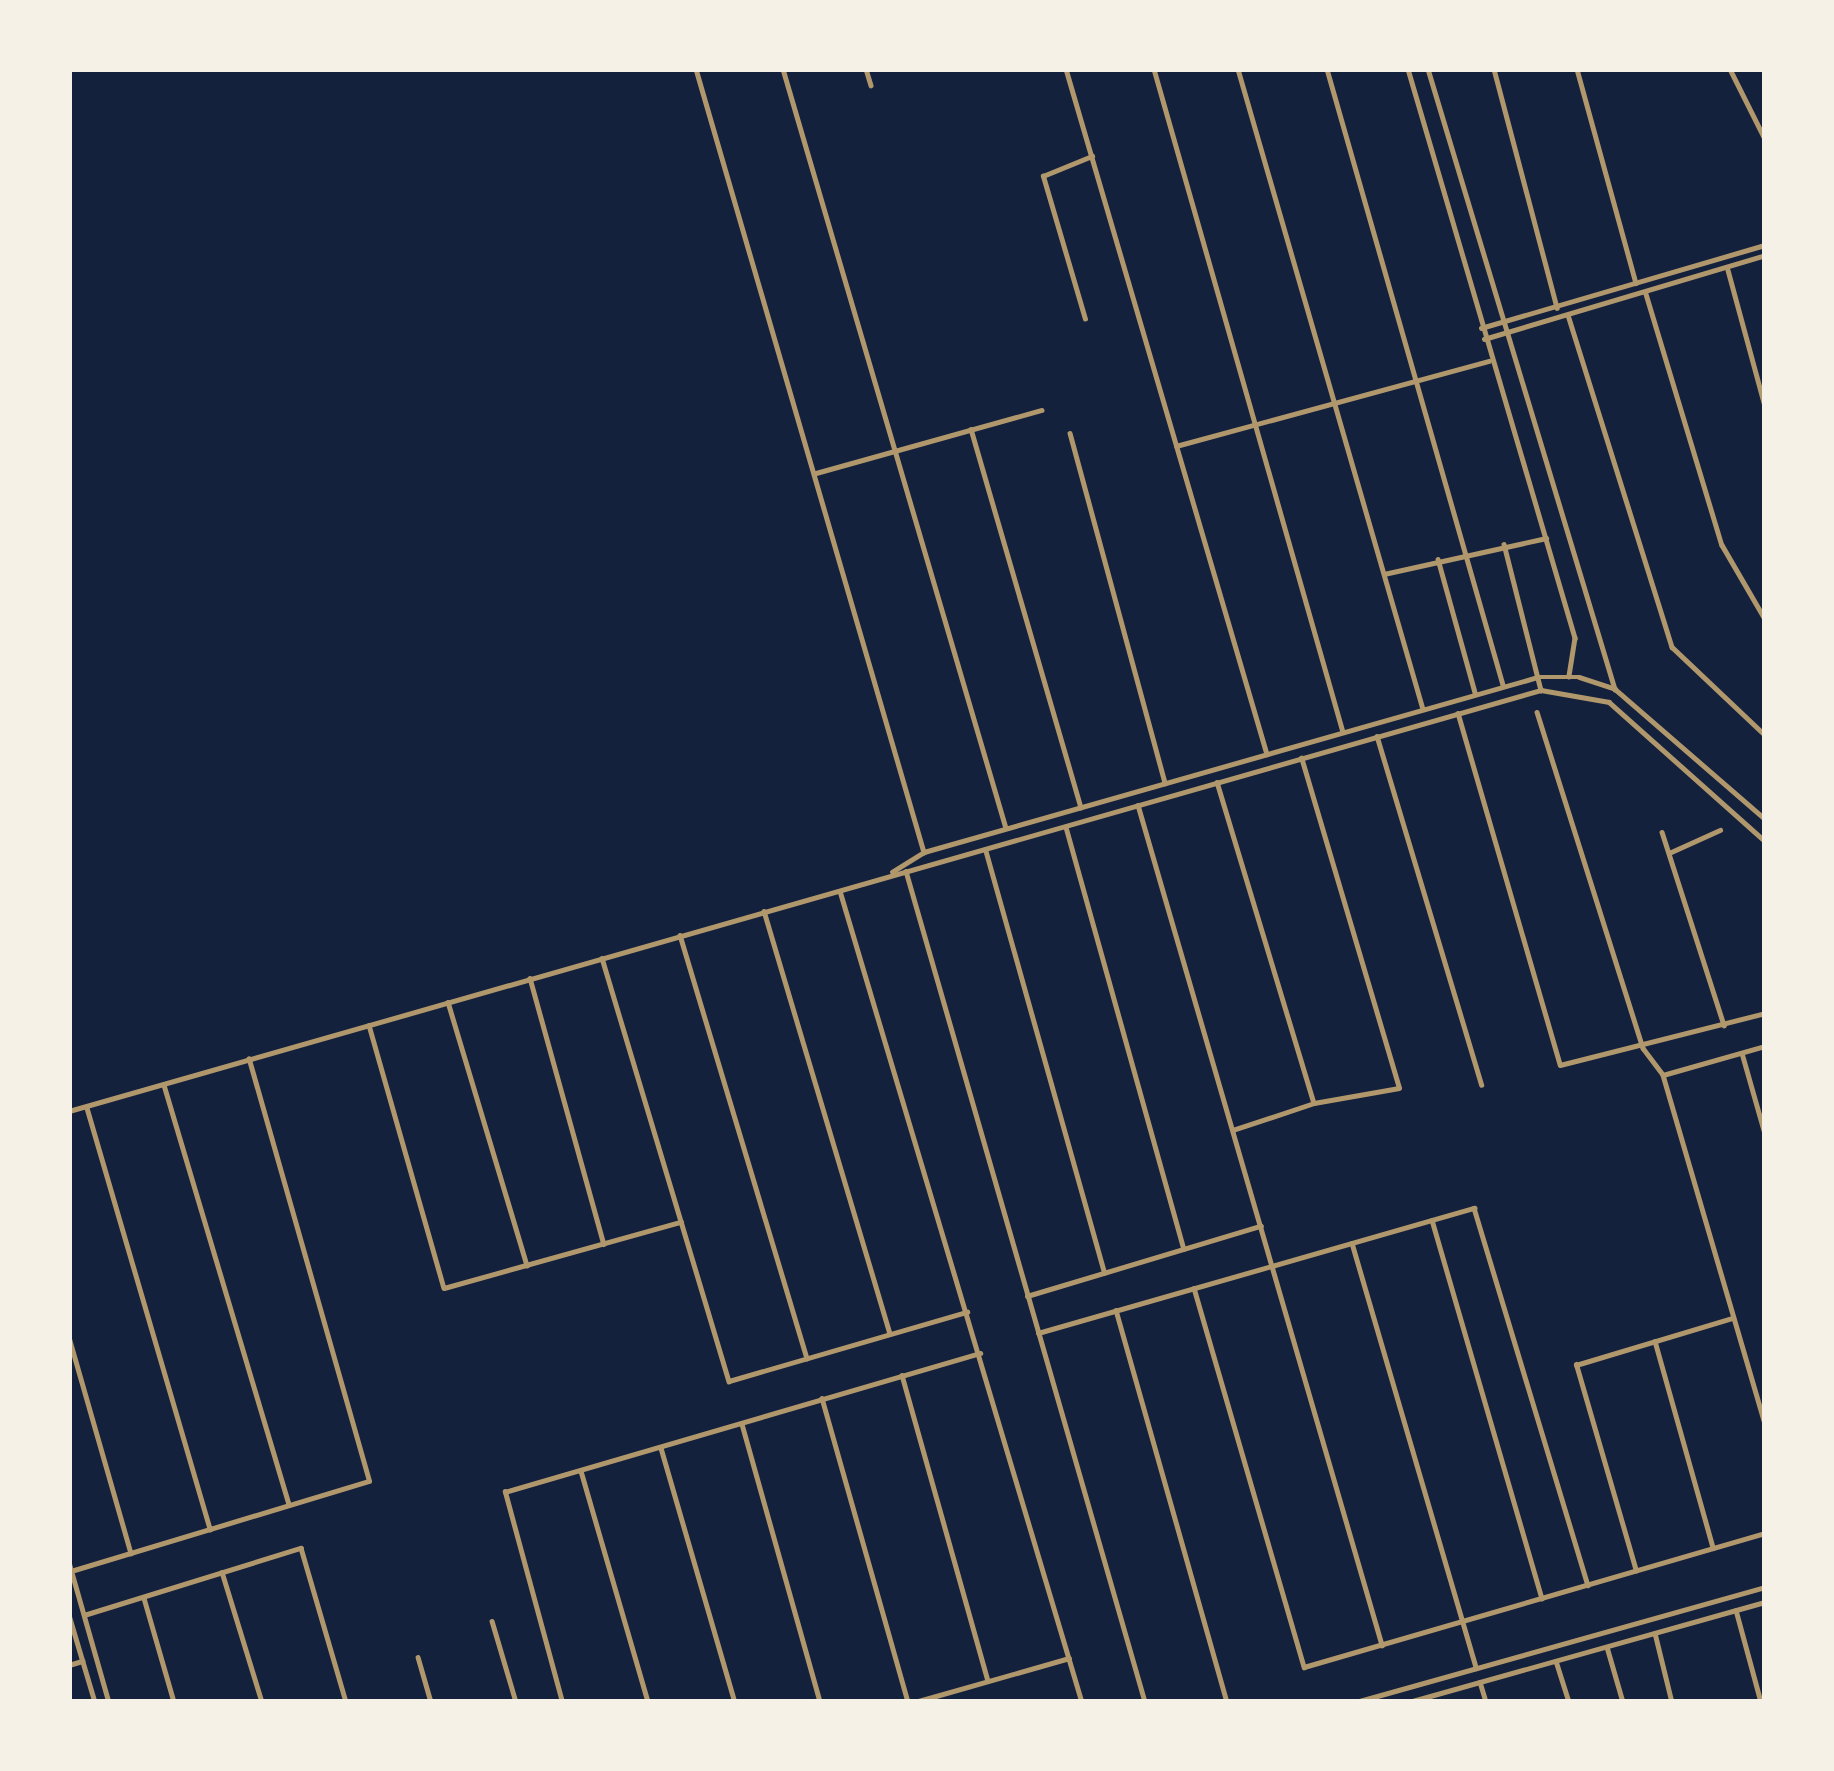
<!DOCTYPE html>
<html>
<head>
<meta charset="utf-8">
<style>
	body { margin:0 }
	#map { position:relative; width:1834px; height:1771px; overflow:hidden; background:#14213d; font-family:"Asap Condensed",sans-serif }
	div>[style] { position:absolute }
	.minor>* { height:4.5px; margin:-2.25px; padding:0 2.25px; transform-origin:2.25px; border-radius:2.25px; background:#b1986c }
	.tertiary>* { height:4.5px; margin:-2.25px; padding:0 2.25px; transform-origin:2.25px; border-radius:2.25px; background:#b1986c }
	span { translate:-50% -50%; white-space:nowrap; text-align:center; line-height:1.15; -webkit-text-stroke:12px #f6f1e7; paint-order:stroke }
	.frame { position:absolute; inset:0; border:72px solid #f6f1e7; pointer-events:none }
</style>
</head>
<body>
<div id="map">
	<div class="minor">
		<div style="left:696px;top:69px;width:816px;rotate:73.77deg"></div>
		<div style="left:783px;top:69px;width:791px;rotate:73.63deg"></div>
		<div style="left:866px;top:69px;width:17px;rotate:73deg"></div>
		<div style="left:1066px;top:69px;width:714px;rotate:73.65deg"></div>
		<div style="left:1154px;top:69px;width:689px;rotate:74.09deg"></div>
		<div style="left:1238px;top:69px;width:666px;rotate:73.88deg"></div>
		<div style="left:1327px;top:69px;width:641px;rotate:74.05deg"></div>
		<div style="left:1408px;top:69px;width:593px;rotate:73.64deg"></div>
		<div style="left:1575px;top:638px;width:39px;rotate:99deg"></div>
		<div style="left:1428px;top:69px;width:648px;rotate:73.22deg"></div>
		<div style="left:1494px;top:69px;width:247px;rotate:75.2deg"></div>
		<div style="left:1577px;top:69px;width:222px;rotate:74.6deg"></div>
		<div style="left:1730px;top:69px;width:78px;rotate:63.4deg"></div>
		<div style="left:1728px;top:270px;width:141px;rotate:74.8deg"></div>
		<div style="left:1646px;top:294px;width:262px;rotate:73.2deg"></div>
		<div style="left:1722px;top:545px;width:86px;rotate:59.8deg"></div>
		<div style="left:1568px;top:315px;width:348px;rotate:72.6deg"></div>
		<div style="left:1672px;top:647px;width:128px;rotate:43.4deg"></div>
		<div style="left:1085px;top:319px;width:149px;rotate:-106.4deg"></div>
		<div style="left:1043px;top:176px;width:53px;rotate:-22.2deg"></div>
		<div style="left:1481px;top:328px;width:296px;rotate:-16.3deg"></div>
		<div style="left:1484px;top:339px;width:293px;rotate:-16.6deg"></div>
		<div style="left:971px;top:429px;width:394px;rotate:73.8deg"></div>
		<div style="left:1070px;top:433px;width:363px;rotate:74.8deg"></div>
		<div style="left:1176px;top:446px;width:324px;rotate:-15.2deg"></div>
		<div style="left:816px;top:473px;width:234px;rotate:-15.6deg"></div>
		<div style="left:1504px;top:544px;width:151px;rotate:75.8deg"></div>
		<div style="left:1438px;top:559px;width:138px;rotate:74.5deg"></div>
		<div style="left:1384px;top:574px;width:166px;rotate:-12.5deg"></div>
		<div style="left:1537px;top:712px;width:352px;rotate:72.5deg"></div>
		<div style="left:1643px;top:1048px;width:34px;rotate:53deg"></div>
		<div style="left:1663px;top:1075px;width:363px;rotate:73.7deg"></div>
		<div style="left:1458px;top:713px;width:366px;rotate:73.8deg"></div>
		<div style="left:1560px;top:1065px;width:211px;rotate:-14.2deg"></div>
		<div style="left:1377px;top:736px;width:364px;rotate:73.3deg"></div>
		<div style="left:1217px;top:782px;width:335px;rotate:73.2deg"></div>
		<div style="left:1138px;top:805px;width:875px;rotate:73.8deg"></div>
		<div style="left:1066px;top:827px;width:438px;rotate:74.4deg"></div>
		<div style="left:1662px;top:832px;width:203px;rotate:72.2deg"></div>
		<div style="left:986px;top:851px;width:438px;rotate:74.3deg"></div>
		<div style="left:1669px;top:853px;width:56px;rotate:-24.3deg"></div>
		<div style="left:906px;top:871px;width:865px;rotate:73.95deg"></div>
		<div style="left:892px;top:872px;width:38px;rotate:-32deg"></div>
		<div style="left:924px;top:852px;width:638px;rotate:-15.91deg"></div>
		<div style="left:1538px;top:677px;width:41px"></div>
		<div style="left:1579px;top:677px;width:38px;rotate:18deg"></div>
		<div style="left:1615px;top:689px;width:198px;rotate:40.9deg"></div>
		<div style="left:840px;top:891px;width:846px;rotate:73.39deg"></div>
		<div style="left:764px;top:911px;width:441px;rotate:73.4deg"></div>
		<div style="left:680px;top:935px;width:442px;rotate:73.3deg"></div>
		<div style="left:602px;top:958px;width:442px;rotate:73.3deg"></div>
		<div style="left:729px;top:1381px;width:248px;rotate:-16.2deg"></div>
		<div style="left:530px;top:978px;width:276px;rotate:74.5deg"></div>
		<div style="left:448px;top:1002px;width:275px;rotate:73.3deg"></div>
		<div style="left:369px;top:1025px;width:273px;rotate:74.1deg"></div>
		<div style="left:444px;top:1288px;width:246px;rotate:-15.6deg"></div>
		<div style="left:1742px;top:1053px;width:84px;rotate:74.1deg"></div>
		<div style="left:1663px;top:1075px;width:106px;rotate:-15.9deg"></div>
		<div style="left:164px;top:1085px;width:438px;rotate:73.4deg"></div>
		<div style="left:87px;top:1108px;width:439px;rotate:73.7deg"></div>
		<div style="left:69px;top:1111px;width:1531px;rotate:-15.96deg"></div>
		<div style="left:1541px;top:690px;width:69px;rotate:10deg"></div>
		<div style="left:1609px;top:702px;width:209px;rotate:41.7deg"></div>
		<div style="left:1233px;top:1130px;width:85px;rotate:-18.4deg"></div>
		<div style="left:1314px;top:1103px;width:86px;rotate:-10deg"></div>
		<div style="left:1399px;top:1088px;width:344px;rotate:-106.5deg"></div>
		<div style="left:1432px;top:1220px;width:394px;rotate:73.8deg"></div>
		<div style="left:1352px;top:1243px;width:443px;rotate:73.7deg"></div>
		<div style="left:1194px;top:1288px;width:395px;rotate:73.8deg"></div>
		<div style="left:1304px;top:1667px;width:480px;rotate:-16.2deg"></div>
		<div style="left:1027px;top:1296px;width:244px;rotate:-16.7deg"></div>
		<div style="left:1116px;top:1310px;width:407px;rotate:74.2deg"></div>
		<div style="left:1038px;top:1333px;width:454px;rotate:-16deg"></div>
		<div style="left:1474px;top:1208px;width:394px;rotate:73.2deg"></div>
		<div style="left:69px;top:1337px;width:225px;rotate:74deg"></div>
		<div style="left:1655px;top:1341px;width:215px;rotate:74.3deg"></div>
		<div style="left:902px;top:1375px;width:317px;rotate:74.3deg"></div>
		<div style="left:822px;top:1398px;width:316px;rotate:74.2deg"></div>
		<div style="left:742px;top:1424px;width:289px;rotate:74.3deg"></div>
		<div style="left:661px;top:1448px;width:265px;rotate:73.8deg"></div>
		<div style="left:581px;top:1471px;width:241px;rotate:73.8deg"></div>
		<div style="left:71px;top:1571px;width:311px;rotate:-16.8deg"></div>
		<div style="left:369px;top:1481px;width:439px;rotate:-105.9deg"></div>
		<div style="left:1636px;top:1571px;width:215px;rotate:-106.2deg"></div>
		<div style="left:1576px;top:1365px;width:164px;rotate:-16.7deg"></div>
		<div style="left:222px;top:1572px;width:136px;rotate:72.9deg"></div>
		<div style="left:144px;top:1598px;width:108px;rotate:73.9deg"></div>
		<div style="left:1736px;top:1610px;width:95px;rotate:74.8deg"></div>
		<div style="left:84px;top:1615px;width:227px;rotate:-17.2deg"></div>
		<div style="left:301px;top:1548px;width:160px;rotate:73.7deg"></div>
		<div style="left:492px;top:1621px;width:84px;rotate:73.5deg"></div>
		<div style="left:1655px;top:1633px;width:71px;rotate:76.2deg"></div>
		<div style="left:1607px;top:1647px;width:57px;rotate:73.8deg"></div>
		<div style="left:418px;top:1657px;width:47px;rotate:73.9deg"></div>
		<div style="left:1556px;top:1661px;width:43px;rotate:72.4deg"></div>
		<div style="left:69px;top:1665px;width:14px;rotate:-17deg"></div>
		<div style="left:1480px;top:1682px;width:21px;rotate:73deg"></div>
		<div style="left:562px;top:1702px;width:218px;rotate:-105.2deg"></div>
		<div style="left:505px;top:1492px;width:495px;rotate:-16.3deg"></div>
		<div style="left:915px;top:1702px;width:160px;rotate:-15.9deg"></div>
	</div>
	<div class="tertiary">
		<div style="left:69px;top:1562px;width:146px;rotate:74.1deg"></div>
		<div style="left:69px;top:1615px;width:91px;rotate:73.4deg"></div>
		<div style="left:1356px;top:1702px;width:425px;rotate:-15.7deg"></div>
		<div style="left:1409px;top:1702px;width:370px;rotate:-15.7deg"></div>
	</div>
	<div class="frame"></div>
</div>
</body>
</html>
